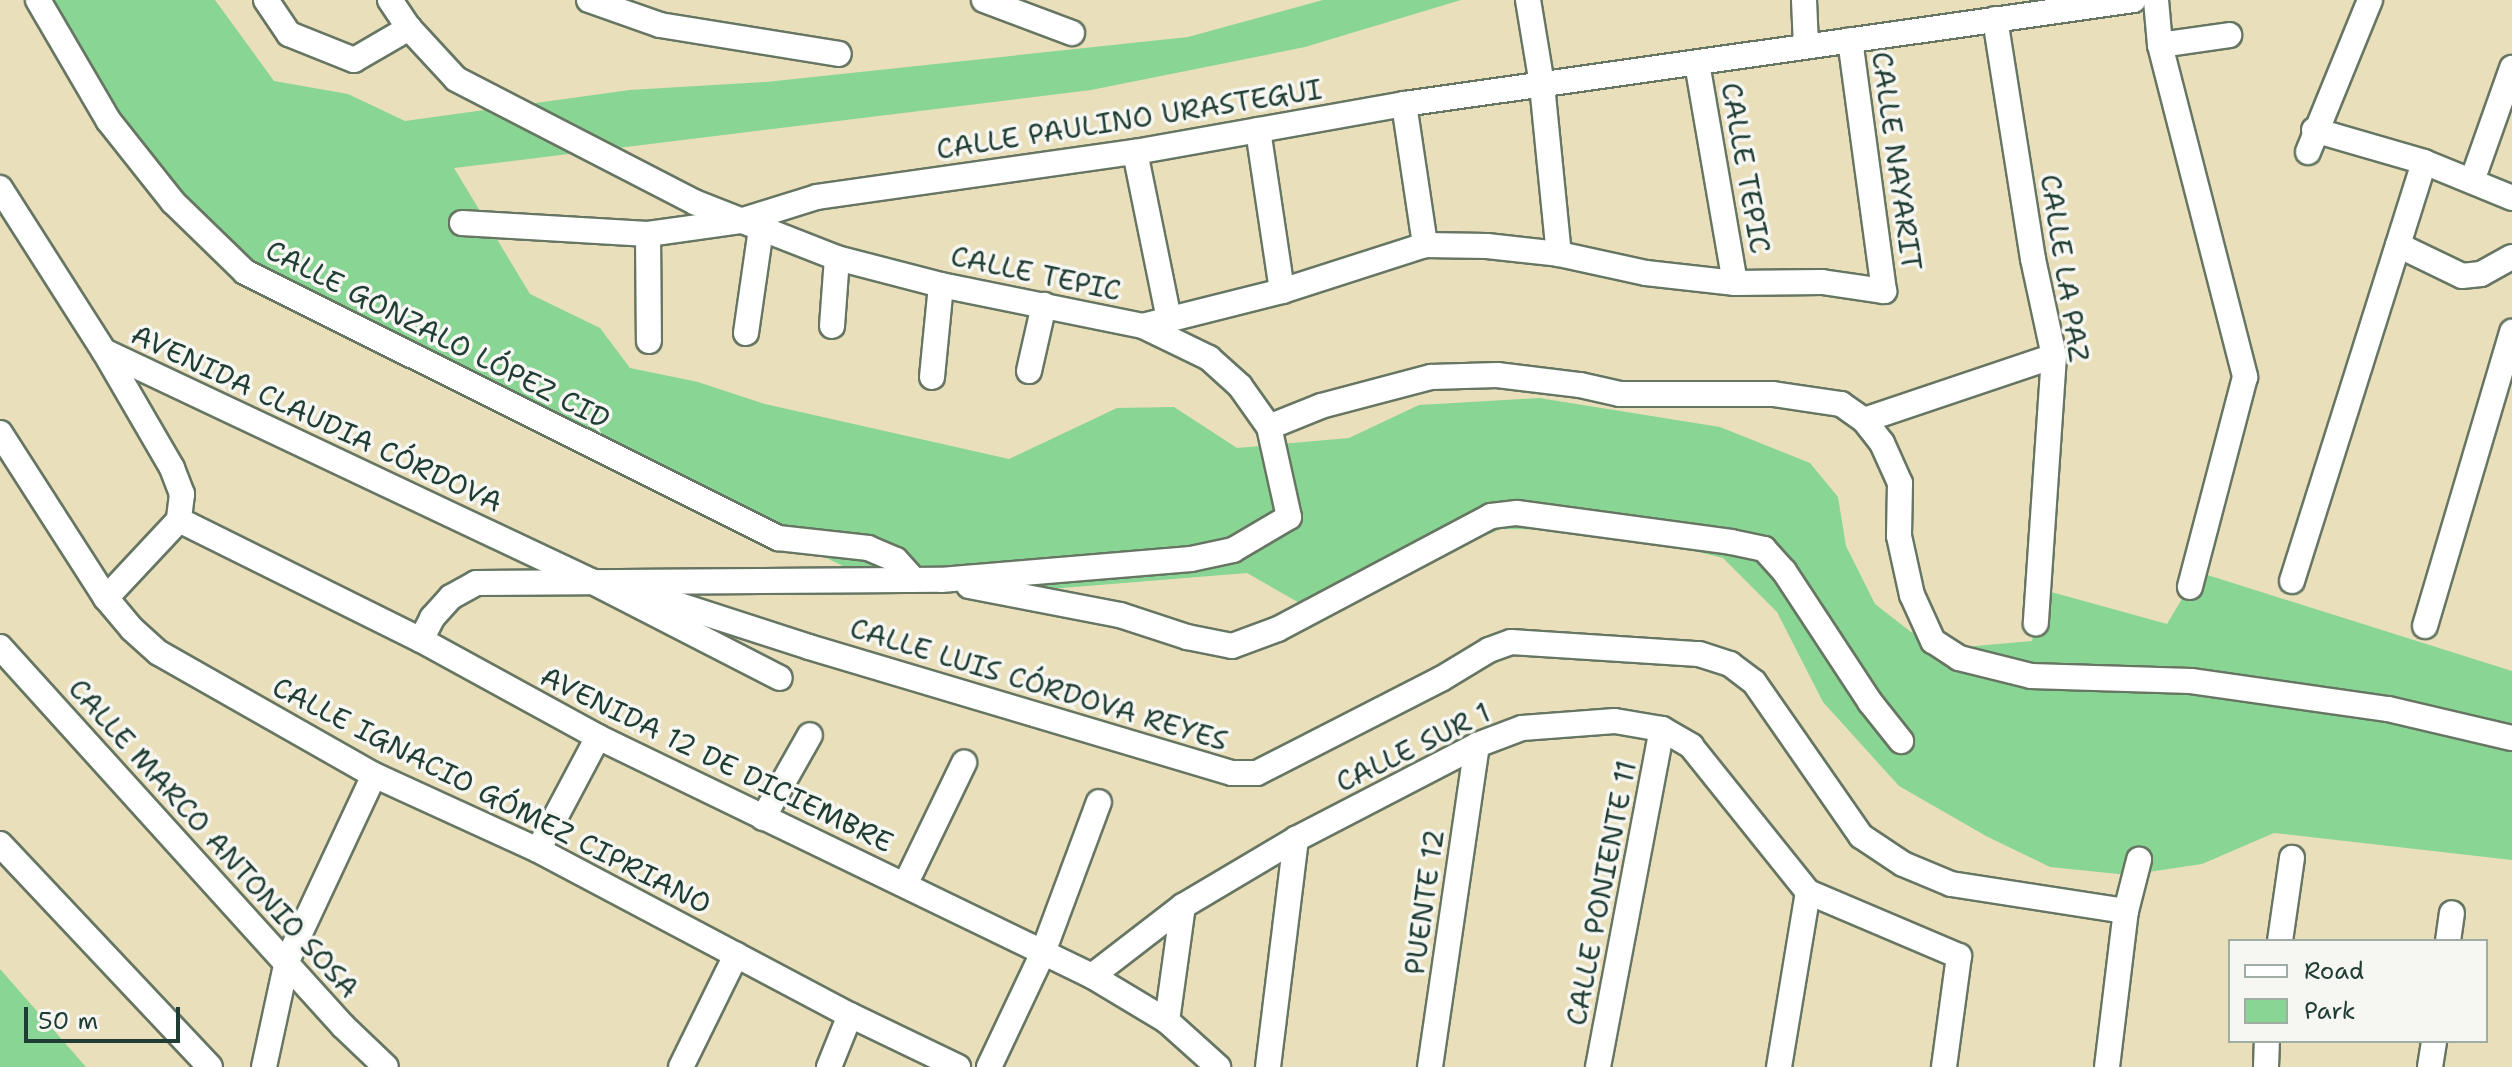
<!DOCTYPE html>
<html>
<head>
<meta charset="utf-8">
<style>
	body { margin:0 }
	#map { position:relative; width:2512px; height:1067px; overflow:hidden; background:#e9dfbb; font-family:"Shantell Sans",sans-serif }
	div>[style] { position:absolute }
	.green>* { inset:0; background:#89d593 }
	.roads { filter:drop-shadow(2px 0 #667663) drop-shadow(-2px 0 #667663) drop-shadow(0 2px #667663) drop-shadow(0 -2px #667663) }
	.minor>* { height:24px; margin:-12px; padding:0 12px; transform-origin:12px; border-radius:12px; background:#fff }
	span { translate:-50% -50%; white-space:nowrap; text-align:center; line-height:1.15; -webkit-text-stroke:7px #f6f6f2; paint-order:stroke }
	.street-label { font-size:28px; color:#1f3d34 }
	.legend { position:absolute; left:2228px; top:939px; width:260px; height:104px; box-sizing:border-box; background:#f6f6f2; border:2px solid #a0aca6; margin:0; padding:10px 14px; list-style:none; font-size:24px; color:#1f3d34 }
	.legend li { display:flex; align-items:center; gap:16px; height:40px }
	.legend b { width:40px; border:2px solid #a0aca6 }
	.scale { position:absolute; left:24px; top:1007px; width:156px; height:36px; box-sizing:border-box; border:4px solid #1f3d34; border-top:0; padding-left:10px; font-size:24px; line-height:28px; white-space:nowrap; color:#1f3d34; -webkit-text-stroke:6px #f6f6f2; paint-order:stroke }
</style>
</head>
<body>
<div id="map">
	<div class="green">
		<div style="clip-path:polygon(34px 0,215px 0,274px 81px,348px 94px,405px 121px,630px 90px,766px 82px,1188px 37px,1323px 0,1461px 0,1305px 47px,1091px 90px,454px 168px,530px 294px,600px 328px,630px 368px,698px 382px,765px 404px,1009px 459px,1117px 408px,1174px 407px,1237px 448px,1349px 438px,1419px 405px,1539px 398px,1720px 427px,1810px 463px,1838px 497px,1846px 546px,1875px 604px,1911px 632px,1964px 647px,2032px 641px,2044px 590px,2167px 624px,2198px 572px,2512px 671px,2512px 860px,2274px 833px,2202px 864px,2128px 875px,2050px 867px,1986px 836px,1899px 786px,1823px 702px,1777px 612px,1723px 558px,1609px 530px,1501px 529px,1310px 609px,1247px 573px,976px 595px,857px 573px,525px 410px,241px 258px,164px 180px)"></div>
		<div style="clip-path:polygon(0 969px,86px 1067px,0 1067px)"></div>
	</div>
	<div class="roads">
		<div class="minor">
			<div style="left:38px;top:0;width:139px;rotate:59.7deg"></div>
			<div style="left:108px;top:120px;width:105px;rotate:51.6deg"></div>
			<div style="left:173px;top:202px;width:100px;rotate:44.2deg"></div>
			<div style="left:245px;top:272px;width:596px;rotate:26.52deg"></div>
			<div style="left:778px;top:538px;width:91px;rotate:6.3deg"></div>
			<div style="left:868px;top:548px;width:30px;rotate:23deg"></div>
			<div style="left:896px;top:560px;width:27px;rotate:48deg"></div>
			<div style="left:266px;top:0;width:41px;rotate:55.9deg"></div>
			<div style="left:289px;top:34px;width:70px;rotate:21.8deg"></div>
			<div style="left:354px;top:60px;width:64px;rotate:-30.2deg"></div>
			<div style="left:390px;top:0;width:34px;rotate:56deg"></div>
			<div style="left:409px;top:28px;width:69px;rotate:47.3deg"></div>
			<div style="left:456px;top:79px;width:268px;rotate:27.3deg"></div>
			<div style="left:694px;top:202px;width:154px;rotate:21.4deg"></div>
			<div style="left:837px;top:258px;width:107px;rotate:14.6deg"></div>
			<div style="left:941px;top:285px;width:206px;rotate:11.5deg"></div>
			<div style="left:1143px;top:326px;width:143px;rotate:-14.1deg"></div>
			<div style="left:1282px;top:291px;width:150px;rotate:-17.8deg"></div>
			<div style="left:1425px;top:245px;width:62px;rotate:0.9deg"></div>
			<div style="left:1487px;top:246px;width:72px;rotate:6.3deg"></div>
			<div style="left:1559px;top:254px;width:89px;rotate:12.3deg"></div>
			<div style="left:1646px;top:273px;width:90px;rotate:6.4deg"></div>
			<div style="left:1735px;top:283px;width:87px;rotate:-0.7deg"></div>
			<div style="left:1822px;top:282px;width:63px;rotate:8.3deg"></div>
			<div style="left:1884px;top:291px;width:253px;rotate:-97.7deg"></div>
			<div style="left:589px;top:0;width:75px;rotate:19.4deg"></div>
			<div style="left:660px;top:25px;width:181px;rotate:9.2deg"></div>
			<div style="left:984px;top:0;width:94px;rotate:20.6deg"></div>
			<div style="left:1528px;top:0;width:86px;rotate:80.6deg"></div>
			<div style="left:1542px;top:85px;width:170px;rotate:84.3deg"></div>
			<div style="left:1804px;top:0;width:45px;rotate:87.5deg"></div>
			<div style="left:2156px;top:0;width:45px;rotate:84.9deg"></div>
			<div style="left:2160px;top:45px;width:343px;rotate:75.6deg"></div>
			<div style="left:2245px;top:377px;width:217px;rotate:104.7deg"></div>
			<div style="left:1995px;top:19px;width:243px;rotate:81deg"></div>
			<div style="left:2033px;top:259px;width:99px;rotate:77.8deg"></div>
			<div style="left:2054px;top:356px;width:268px;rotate:93.9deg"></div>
			<div style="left:2160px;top:45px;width:70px;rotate:-8.2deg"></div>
			<div style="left:1697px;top:63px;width:223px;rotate:80.2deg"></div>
			<div style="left:1404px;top:104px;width:143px;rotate:81.5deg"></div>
			<div style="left:1258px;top:130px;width:163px;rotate:81.5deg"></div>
			<div style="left:2314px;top:130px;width:115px;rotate:16.2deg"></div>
			<div style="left:2424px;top:162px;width:95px;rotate:22.2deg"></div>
			<div style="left:1135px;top:152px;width:170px;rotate:78.5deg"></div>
			<div style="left:2308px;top:152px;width:164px;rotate:-67.8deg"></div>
			<div style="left:2472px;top:181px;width:120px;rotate:-70.5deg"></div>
			<div style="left:0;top:188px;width:193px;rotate:57.5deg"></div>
			<div style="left:104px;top:351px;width:135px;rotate:59.8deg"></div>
			<div style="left:172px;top:468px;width:28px;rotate:69deg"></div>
			<div style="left:182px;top:494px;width:26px;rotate:97deg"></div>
			<div style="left:179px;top:520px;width:107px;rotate:133.1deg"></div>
			<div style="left:462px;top:223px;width:186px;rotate:3.4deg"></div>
			<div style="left:648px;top:234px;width:93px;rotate:-8deg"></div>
			<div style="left:740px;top:221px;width:81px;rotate:-17.3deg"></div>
			<div style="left:817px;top:197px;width:321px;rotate:-8.1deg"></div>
			<div style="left:1135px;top:152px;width:273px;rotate:-10.1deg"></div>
			<div style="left:1404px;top:104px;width:737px;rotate:-8.11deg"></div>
			<div style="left:648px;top:234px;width:107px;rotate:89.5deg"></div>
			<div style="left:2398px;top:245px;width:71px;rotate:25.8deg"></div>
			<div style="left:2462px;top:276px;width:19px;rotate:-6deg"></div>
			<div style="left:2481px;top:274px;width:35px;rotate:-29deg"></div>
			<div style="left:832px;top:326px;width:68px;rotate:-85.8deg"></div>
			<div style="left:746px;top:333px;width:105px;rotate:-81.8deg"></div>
			<div style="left:104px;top:351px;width:539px;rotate:25.28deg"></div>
			<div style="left:591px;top:581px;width:212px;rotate:27.2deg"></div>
			<div style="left:1029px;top:371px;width:68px;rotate:-77.2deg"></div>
			<div style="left:932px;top:377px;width:92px;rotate:-84.4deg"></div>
			<div style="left:1864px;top:420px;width:200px;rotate:-18.6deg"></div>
			<div style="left:1269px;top:427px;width:56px;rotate:-22deg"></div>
			<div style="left:1321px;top:406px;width:114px;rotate:-14.8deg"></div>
			<div style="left:1431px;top:377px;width:66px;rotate:-1.7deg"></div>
			<div style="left:1497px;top:375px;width:84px;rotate:6.9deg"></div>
			<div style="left:1580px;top:385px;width:41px;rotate:12.7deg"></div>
			<div style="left:1620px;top:394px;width:153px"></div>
			<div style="left:1773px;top:394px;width:69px;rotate:8.4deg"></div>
			<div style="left:1841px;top:404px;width:28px;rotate:35deg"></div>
			<div style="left:1864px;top:420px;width:29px;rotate:52deg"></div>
			<div style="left:1882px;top:443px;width:44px;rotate:65.8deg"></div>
			<div style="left:1900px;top:483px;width:53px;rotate:91.1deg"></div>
			<div style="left:1899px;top:536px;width:60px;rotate:77.6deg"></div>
			<div style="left:1912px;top:595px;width:51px;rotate:65.5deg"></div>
			<div style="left:1933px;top:641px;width:31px;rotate:33deg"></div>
			<div style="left:1959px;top:658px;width:74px;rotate:14deg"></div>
			<div style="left:2031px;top:676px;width:160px;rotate:1.8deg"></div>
			<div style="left:2191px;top:681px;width:199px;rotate:8.1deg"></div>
			<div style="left:2388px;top:709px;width:127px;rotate:13.2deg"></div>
			<div style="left:0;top:433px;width:196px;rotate:57.3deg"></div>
			<div style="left:106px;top:598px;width:40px;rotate:50deg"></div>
			<div style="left:132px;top:629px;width:36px;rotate:42deg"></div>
			<div style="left:159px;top:653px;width:247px;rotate:29.6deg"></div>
			<div style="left:374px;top:775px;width:180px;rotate:24.6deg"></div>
			<div style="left:538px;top:850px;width:353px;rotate:27.9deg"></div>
			<div style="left:850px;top:1015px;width:120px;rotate:25.7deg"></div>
			<div style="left:179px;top:520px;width:270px;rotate:26.4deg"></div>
			<div style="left:421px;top:640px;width:202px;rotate:28.7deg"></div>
			<div style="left:598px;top:737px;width:549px;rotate:25.82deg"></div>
			<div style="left:1092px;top:976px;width:87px;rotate:31deg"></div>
			<div style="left:1167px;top:1021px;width:69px;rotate:42deg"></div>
			<div style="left:2292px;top:581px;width:439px;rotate:-72.5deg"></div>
			<div style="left:628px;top:584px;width:46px;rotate:23.2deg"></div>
			<div style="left:670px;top:602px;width:146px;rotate:17.9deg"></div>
			<div style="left:809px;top:647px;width:441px;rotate:16.6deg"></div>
			<div style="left:1232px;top:773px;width:25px"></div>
			<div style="left:1257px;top:773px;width:207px;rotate:-27.1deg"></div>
			<div style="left:1441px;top:679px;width:56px;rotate:-31.1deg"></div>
			<div style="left:1489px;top:650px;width:23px;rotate:-20deg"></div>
			<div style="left:1511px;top:642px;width:188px;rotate:3.7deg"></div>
			<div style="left:1699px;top:654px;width:33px;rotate:18deg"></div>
			<div style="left:1730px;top:664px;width:30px;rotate:37deg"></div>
			<div style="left:1754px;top:682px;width:188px;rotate:55.2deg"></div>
			<div style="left:1861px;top:836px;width:50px;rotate:33.7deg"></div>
			<div style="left:1903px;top:864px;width:52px;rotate:22.6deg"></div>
			<div style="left:1951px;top:884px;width:177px;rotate:8.8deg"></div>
			<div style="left:969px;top:586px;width:154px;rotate:10.9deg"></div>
			<div style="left:1120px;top:615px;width:71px;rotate:18.2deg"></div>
			<div style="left:1187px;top:637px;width:46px;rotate:11.3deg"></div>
			<div style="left:1232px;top:646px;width:49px;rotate:-20.3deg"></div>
			<div style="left:1278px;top:629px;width:241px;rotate:-27.9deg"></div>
			<div style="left:1491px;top:516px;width:26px;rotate:-7deg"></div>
			<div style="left:1517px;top:513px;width:216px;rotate:7.7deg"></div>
			<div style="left:1731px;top:542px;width:34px;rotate:12deg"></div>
			<div style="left:1764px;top:549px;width:30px;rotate:48deg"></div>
			<div style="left:1784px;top:571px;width:157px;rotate:56.7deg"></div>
			<div style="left:1870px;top:702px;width:50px;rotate:51.5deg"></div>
			<div style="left:2425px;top:626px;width:307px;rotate:-73.5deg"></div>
			<div style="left:421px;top:640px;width:25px;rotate:-63deg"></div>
			<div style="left:432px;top:618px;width:28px;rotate:-48deg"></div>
			<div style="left:451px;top:597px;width:29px;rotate:-29deg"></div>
			<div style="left:476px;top:583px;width:465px;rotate:-0.4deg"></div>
			<div style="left:941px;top:580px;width:251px;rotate:-4.8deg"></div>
			<div style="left:1191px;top:559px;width:43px;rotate:-12.1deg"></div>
			<div style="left:1233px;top:550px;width:65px;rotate:-30.5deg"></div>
			<div style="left:1289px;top:517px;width:92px;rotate:-102.5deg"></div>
			<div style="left:1269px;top:427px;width:50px;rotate:-125.3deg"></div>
			<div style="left:1240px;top:386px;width:42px;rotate:-137.9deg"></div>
			<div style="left:1209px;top:358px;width:73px;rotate:-154.1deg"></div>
			<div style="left:0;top:647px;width:511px;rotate:47.85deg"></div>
			<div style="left:343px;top:1026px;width:59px;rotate:43.6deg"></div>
			<div style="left:763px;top:818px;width:95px;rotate:-60.5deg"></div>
			<div style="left:0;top:844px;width:306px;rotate:46.7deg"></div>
			<div style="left:538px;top:850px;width:128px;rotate:-62deg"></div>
			<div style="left:905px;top:885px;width:136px;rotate:-64.2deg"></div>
			<div style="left:2280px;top:941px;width:84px;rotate:-81.8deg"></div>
			<div style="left:2448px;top:941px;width:28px;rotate:-82deg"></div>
			<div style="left:1092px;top:976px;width:115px;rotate:-37.6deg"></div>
			<div style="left:1183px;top:906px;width:131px;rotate:-30.7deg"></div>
			<div style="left:1296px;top:839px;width:204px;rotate:-27.4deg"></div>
			<div style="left:1477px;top:745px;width:48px;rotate:-20.7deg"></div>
			<div style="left:1522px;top:728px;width:93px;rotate:-4.3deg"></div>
			<div style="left:1615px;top:721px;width:48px;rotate:9.7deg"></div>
			<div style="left:1662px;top:729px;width:34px;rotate:30deg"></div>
			<div style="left:1691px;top:746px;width:187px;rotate:51.3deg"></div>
			<div style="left:1808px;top:892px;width:164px;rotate:23deg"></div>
			<div style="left:1959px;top:956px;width:112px;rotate:97.7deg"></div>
			<div style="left:1167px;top:1021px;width:116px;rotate:-82.1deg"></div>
			<div style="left:264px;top:1067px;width:108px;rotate:-77.8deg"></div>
			<div style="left:287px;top:961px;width:205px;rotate:-64.9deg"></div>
			<div style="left:681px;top:1067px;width:125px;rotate:-63.8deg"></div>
			<div style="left:829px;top:1067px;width:56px;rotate:-68deg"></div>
			<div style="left:989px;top:1067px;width:124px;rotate:-64.7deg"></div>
			<div style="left:1042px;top:955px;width:163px;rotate:-69.6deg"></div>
			<div style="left:1268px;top:1067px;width:230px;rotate:-83deg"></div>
			<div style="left:1430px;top:1067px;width:325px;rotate:-81.7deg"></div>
			<div style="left:1598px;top:1067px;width:344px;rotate:-79.3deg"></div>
			<div style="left:1779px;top:1067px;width:177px;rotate:-80.6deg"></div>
			<div style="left:2107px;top:1067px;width:157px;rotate:-83.1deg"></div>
			<div style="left:2126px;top:911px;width:53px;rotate:-75.7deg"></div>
			<div style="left:2266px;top:1067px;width:26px;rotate:-88deg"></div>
			<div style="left:2430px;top:1067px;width:26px;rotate:-81deg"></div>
		</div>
	</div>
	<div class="street-label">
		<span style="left:1129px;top:119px;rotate:-9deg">CALLE PAULINO URASTEGUI</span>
		<span style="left:1897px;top:161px;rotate:82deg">CALLE NAYARIT</span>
		<span style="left:1746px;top:168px;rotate:80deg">CALLE TEPIC</span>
		<span style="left:2065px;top:268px;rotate:81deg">CALLE LA PAZ</span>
		<span style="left:1036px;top:273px;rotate:12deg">CALLE TEPIC</span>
		<span style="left:438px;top:334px;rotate:27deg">CALLE GONZALO LÓPEZ CID</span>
		<span style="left:317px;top:418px;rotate:25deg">AVENIDA CLAUDIA CÓRDOVA</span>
		<span style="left:1039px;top:684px;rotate:17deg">CALLE LUIS CÓRDOVA REYES</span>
		<span style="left:1413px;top:747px;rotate:-26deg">CALLE SUR 1</span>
		<span style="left:717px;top:759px;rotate:26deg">AVENIDA 12 DE DICIEMBRE</span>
		<span style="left:492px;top:795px;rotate:27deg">CALLE IGNACIO GÓMEZ CIPRIANO</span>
		<span style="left:214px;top:838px;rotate:48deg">CALLE MARCO ANTONIO SOSA</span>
		<span style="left:1601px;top:893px;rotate:-79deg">CALLE PONIENTE 11</span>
		<span style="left:1424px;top:902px;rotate:-82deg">PUENTE 12</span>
	</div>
	<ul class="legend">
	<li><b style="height:10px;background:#fff"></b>Road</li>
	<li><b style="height:22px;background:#89d593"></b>Park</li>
	</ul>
	<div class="scale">50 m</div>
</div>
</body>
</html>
